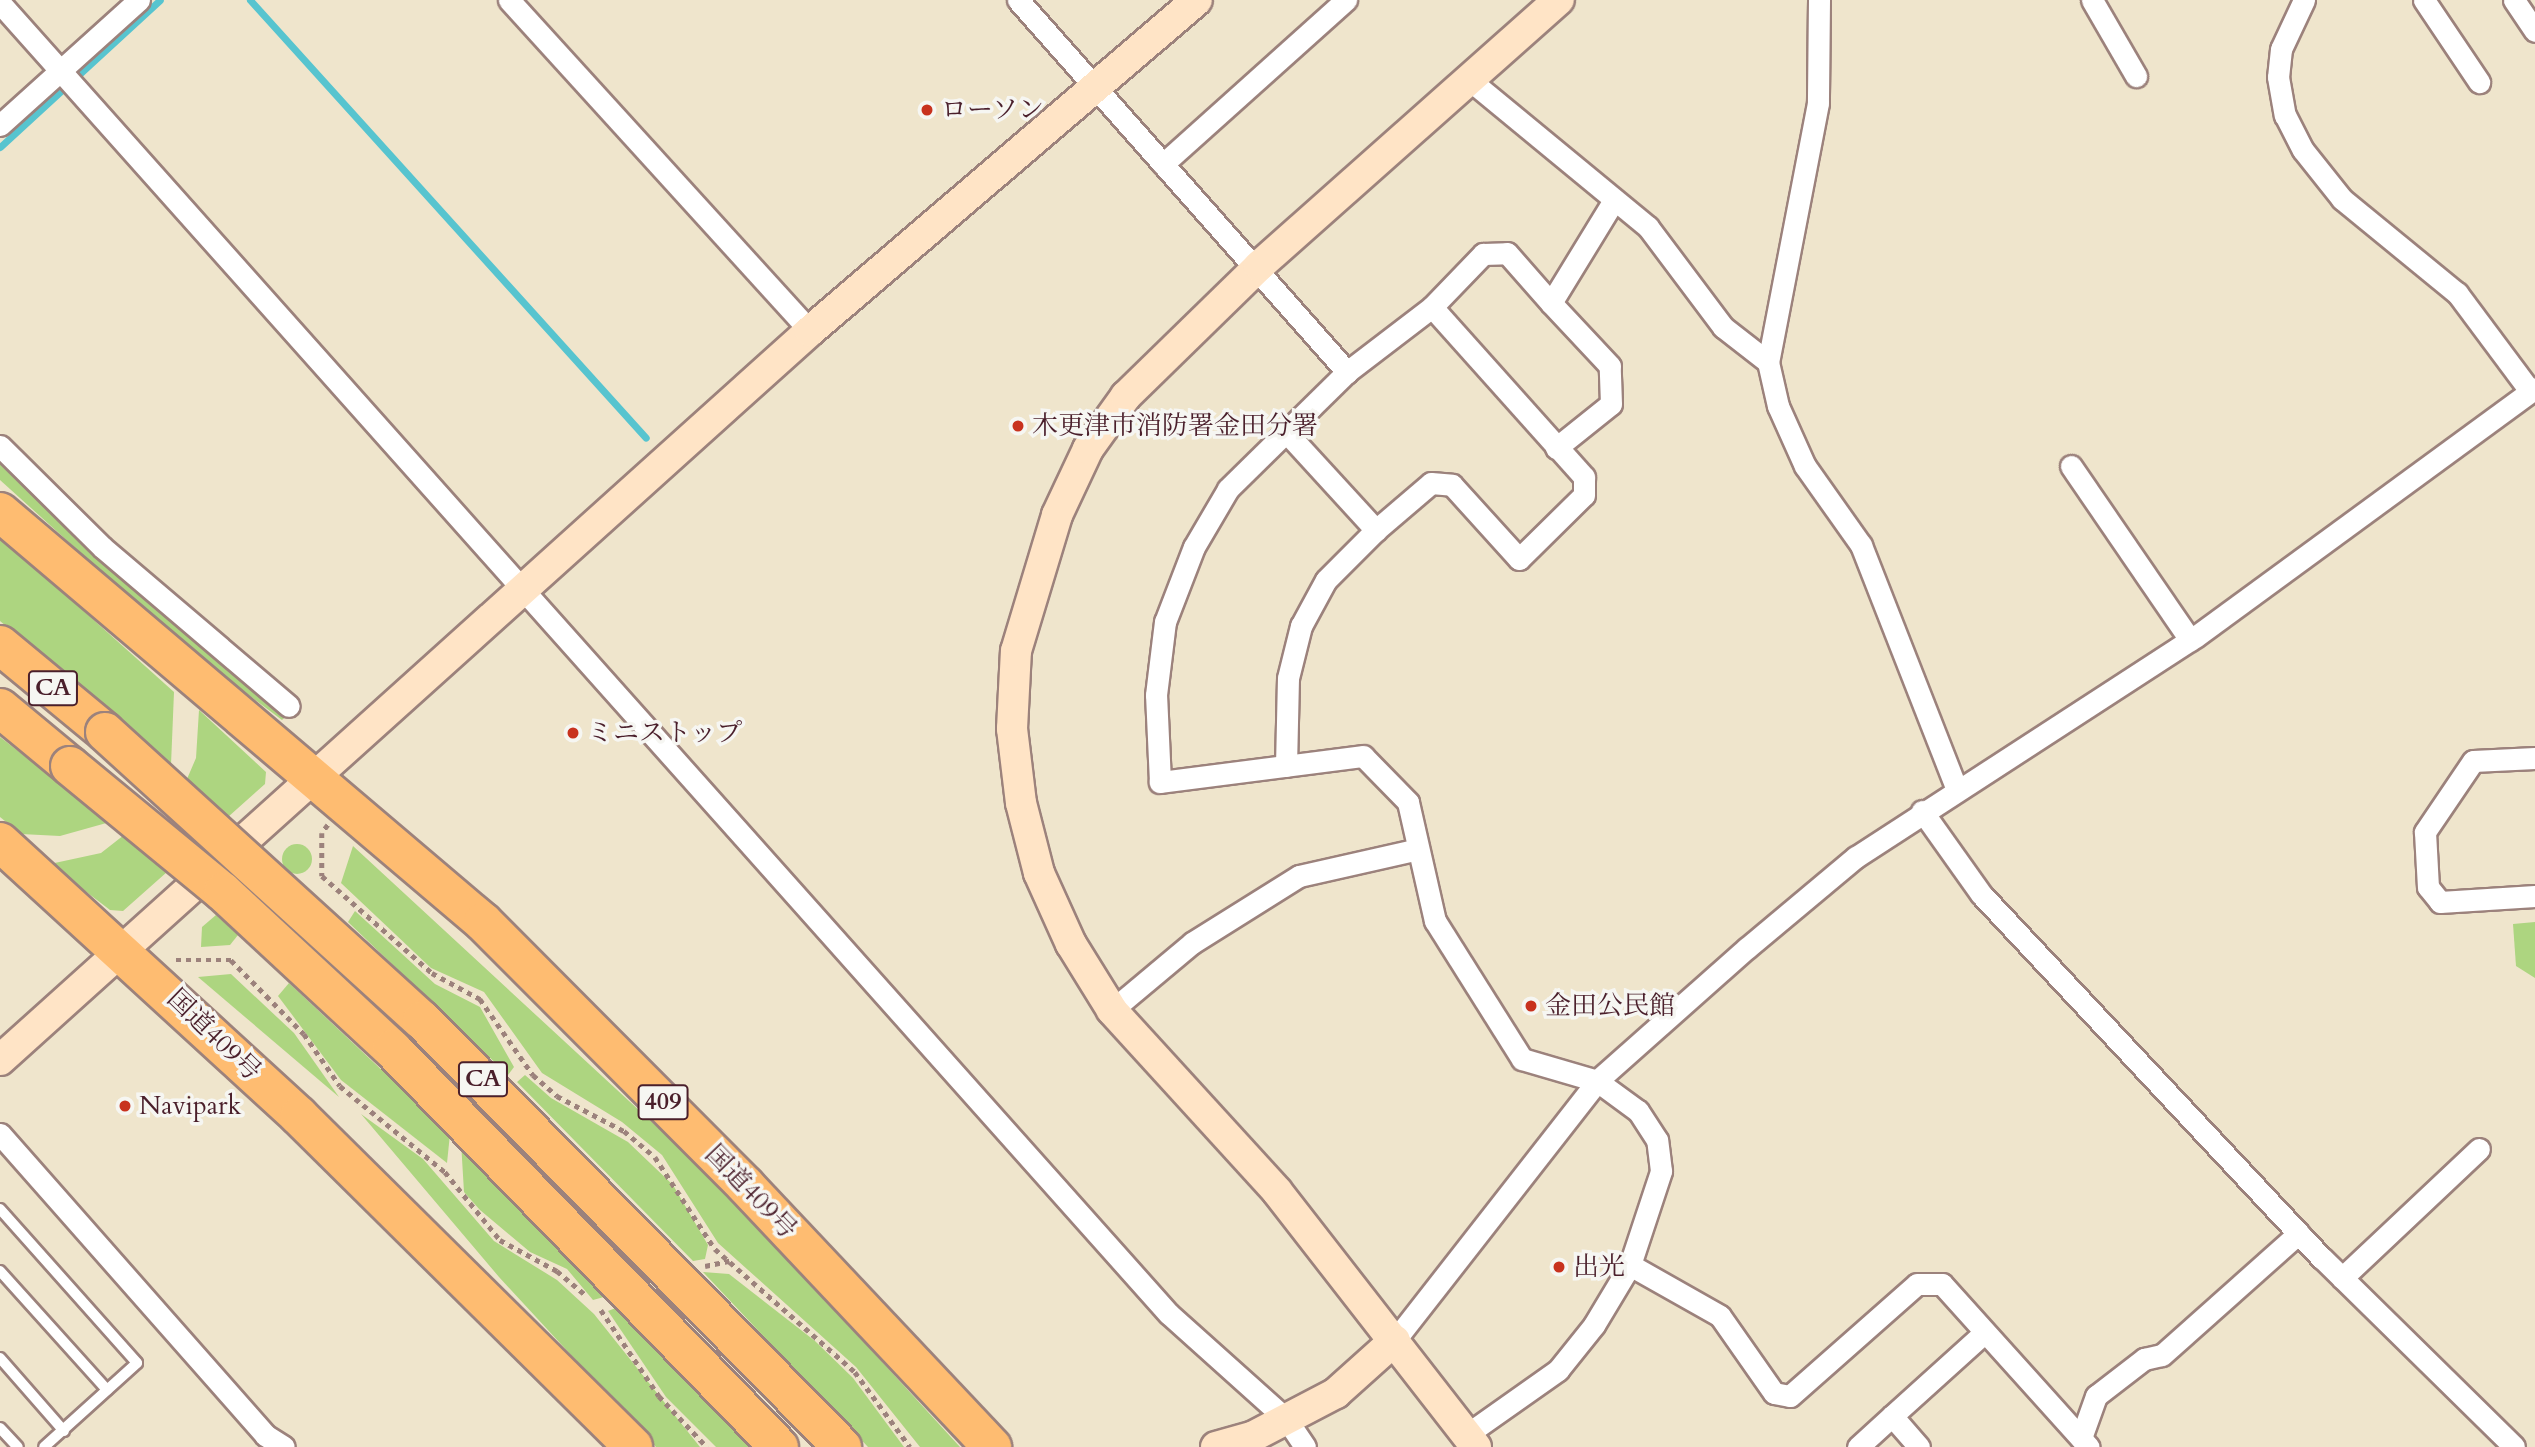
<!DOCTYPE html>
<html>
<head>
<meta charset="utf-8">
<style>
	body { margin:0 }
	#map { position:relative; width:2535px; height:1447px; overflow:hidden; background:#efe5cc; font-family:Cardo,"Noto Serif JP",serif }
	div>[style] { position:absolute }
	.green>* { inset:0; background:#add580 }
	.round { border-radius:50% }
	.stream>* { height:7px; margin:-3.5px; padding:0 3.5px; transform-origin:3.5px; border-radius:3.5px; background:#57c4cf }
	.path>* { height:4.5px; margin-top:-2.25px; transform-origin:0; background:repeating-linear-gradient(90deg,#9c827c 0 5px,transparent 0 10px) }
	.roads { filter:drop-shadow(2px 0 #9c827c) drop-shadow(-2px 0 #9c827c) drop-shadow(0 2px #9c827c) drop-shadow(0 -2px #9c827c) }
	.lane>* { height:10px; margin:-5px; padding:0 5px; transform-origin:5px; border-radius:5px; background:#fff }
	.street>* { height:21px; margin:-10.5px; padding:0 10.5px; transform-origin:10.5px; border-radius:10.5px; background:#fff }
	.secondary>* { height:30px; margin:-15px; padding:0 15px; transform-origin:15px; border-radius:15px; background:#ffe4c6 }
	.highway>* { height:38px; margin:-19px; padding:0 19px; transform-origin:19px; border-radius:19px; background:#febc71 }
	.bridges { filter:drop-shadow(2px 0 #9c827c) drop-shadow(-2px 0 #9c827c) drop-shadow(0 2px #9c827c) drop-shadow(0 -2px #9c827c) }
	.highway-bridge>* { height:38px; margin:-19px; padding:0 19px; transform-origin:19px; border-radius:19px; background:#febc71 }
	.dots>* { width:19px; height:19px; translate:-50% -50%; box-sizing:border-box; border:4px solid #f6f6f2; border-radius:50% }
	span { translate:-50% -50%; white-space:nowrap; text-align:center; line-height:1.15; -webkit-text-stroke:7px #f6f6f2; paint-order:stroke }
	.shield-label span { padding:2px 5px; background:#f6f6f2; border:2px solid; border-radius:5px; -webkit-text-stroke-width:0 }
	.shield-label { font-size:24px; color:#4a1f2b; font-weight:700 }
	.poi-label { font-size:26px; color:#4a1f2b }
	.left { translate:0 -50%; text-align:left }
	.street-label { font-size:26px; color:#4a1f2b }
</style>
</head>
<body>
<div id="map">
	<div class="green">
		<div style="clip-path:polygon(0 457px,288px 714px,282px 720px,185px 647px,0 480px)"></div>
		<div style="clip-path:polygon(0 536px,174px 692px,171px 765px,0 621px)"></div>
		<div style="clip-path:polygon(199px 710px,266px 772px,265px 784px,228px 817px,187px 779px,196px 758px)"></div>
		<div style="clip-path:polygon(0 737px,110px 822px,60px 836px,21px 834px,0 817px)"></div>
		<div style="clip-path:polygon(124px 835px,167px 872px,123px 911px,110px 910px,50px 864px,101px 853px)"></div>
		<div class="round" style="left:282px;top:844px;width:30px;height:30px"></div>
		<div style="clip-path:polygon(353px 846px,721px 1186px,960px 1447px,920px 1447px,856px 1367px,718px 1243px,662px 1155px,622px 1122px,542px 1073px,484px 992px,431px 968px,341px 883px)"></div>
		<div style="clip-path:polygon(355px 911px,435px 984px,480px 1007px,514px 1067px,508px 1075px,348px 922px)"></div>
		<div style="clip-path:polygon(216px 915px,238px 935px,230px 945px,201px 947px,202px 927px)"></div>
		<div style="clip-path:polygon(2535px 922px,2535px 978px,2516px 966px,2513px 924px)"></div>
		<div style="clip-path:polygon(231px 974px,294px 1033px,339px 1097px,198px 977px)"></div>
		<div style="clip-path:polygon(289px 983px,450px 1134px,447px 1163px,341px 1080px,278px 996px)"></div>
		<div style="clip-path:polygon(525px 1075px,551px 1098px,628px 1142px,673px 1185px,708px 1245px,705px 1259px,693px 1261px,517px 1082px)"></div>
		<div style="clip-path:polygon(361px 1114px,423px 1159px,494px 1241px,557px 1280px,594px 1314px,700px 1447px,656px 1447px,499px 1277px)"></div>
		<div style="clip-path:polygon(461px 1142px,611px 1295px,593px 1300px,567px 1269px,530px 1252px,480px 1210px,464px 1192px)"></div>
		<div style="clip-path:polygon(703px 1272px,729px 1274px,815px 1341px,853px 1378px,904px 1447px,868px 1447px)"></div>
		<div style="clip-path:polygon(621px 1306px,753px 1447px,716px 1447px,666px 1397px,608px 1311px)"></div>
	</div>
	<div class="stream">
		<div style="left:250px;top:0;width:590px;rotate:47.88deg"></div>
		<div style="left:0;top:147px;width:217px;rotate:-42.6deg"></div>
	</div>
	<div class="path">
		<div style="left:328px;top:825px;width:10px;rotate:127deg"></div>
		<div style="left:322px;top:833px;width:43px;rotate:90deg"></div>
		<div style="left:322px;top:876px;width:147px;rotate:41.4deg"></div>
		<div style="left:432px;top:973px;width:55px;rotate:28.4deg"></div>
		<div style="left:480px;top:999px;width:93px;rotate:55.1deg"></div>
		<div style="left:533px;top:1075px;width:32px;rotate:41deg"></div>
		<div style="left:557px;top:1096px;width:76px;rotate:27.6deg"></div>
		<div style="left:624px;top:1131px;width:40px;rotate:40deg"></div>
		<div style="left:655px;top:1157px;width:110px;rotate:56.9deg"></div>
		<div style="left:715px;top:1249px;width:186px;rotate:41.3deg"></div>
		<div style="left:855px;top:1372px;width:93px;rotate:53.7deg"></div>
		<div style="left:176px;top:960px;width:55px"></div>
		<div style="left:231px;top:960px;width:104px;rotate:45.4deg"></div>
		<div style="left:304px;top:1034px;width:63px;rotate:55.3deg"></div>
		<div style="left:340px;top:1086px;width:136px;rotate:39.3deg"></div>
		<div style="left:445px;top:1172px;width:87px;rotate:51deg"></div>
		<div style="left:500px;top:1240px;width:65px;rotate:28.5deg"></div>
		<div style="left:557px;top:1271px;width:39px;rotate:40deg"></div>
		<div style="left:705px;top:1266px;width:25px;rotate:-12deg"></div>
		<div style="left:601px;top:1310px;width:104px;rotate:56deg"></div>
		<div style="left:659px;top:1396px;width:70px;rotate:46.7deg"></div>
	</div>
	<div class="roads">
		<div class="lane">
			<div style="left:0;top:1209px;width:206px;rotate:48.3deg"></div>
			<div style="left:137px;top:1363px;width:125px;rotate:137.9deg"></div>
			<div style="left:0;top:1271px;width:160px;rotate:48deg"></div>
			<div style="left:0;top:1358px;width:97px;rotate:48.8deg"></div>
			<div style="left:0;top:1428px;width:26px;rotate:47deg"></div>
		</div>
		<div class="street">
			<div style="left:509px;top:0;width:447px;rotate:47.7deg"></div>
			<div style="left:1018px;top:0;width:497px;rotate:48.5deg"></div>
			<div style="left:1819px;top:0;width:103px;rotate:90.6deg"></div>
			<div style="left:1818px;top:103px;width:264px;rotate:100.9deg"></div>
			<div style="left:1768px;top:362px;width:45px;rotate:77.2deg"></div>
			<div style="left:1778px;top:406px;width:66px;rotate:65.8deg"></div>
			<div style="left:1805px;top:466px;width:97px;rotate:54.7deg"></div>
			<div style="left:1861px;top:545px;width:261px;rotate:68.6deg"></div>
			<div style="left:2092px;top:0;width:88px;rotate:59.9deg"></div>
			<div style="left:2304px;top:0;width:54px;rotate:115.1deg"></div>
			<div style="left:2281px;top:49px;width:28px;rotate:96deg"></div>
			<div style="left:2278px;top:77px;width:39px;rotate:80deg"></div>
			<div style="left:2285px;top:115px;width:39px;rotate:63deg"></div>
			<div style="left:2303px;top:150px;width:63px;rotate:51.5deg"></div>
			<div style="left:2342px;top:199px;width:149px;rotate:39.3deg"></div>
			<div style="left:2457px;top:293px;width:122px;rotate:53.3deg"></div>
			<div style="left:2424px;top:0;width:99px;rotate:56.1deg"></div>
			<div style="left:2514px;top:0;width:37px;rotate:56deg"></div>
			<div style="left:0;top:3px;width:1756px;rotate:48.28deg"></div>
			<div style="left:1169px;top:1314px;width:159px;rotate:41.9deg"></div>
			<div style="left:1287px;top:1420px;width:32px;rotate:56deg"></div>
			<div style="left:1471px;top:81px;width:229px;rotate:39.5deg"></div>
			<div style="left:1648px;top:227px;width:125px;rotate:53.1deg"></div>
			<div style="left:1723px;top:327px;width:57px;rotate:37.9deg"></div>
			<div style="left:0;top:125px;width:187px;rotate:-42deg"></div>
			<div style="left:1163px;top:164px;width:246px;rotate:-41.9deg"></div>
			<div style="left:1287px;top:433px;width:132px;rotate:47.5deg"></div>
			<div style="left:0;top:446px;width:144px;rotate:44.7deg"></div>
			<div style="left:102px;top:547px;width:245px;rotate:40.4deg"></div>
			<div style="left:1556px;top:448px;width:70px;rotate:-38.7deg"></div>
			<div style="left:1611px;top:404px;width:38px;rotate:-92deg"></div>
			<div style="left:1610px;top:366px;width:86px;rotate:-133.1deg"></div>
			<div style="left:1551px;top:303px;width:121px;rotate:-58.5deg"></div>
			<div style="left:2071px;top:466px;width:211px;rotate:55.6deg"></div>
			<div style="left:2535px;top:758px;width:62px;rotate:177.2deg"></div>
			<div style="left:2473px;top:761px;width:86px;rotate:124.1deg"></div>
			<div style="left:2425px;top:832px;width:55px;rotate:86.9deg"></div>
			<div style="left:2428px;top:887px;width:19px;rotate:51deg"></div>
			<div style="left:2440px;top:902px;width:95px;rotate:-3.6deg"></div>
			<div style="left:1286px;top:766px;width:88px;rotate:-88.7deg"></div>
			<div style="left:1288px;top:678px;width:54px;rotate:-76deg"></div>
			<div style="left:1301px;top:626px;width:52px;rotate:-61.5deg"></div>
			<div style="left:1326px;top:580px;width:71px;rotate:-45deg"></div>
			<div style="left:1376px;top:530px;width:72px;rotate:-40.5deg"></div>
			<div style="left:1431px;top:483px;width:21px;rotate:5deg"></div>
			<div style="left:1452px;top:485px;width:100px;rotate:47.8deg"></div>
			<div style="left:1519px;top:559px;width:91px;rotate:-44.6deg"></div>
			<div style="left:1584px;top:495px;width:18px;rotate:-90deg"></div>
			<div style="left:1584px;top:477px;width:228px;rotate:-131.8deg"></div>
			<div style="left:1922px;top:811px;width:102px;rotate:54.6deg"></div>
			<div style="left:1981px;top:894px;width:499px;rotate:46.9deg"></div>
			<div style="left:2322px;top:1258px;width:269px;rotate:44.5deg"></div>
			<div style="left:1112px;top:1010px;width:104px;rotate:-39.9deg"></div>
			<div style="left:1192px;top:943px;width:126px;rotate:-32.1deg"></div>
			<div style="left:1299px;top:876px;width:118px;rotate:-12.7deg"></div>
			<div style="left:0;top:1134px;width:401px;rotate:48.6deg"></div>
			<div style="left:265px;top:1435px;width:22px;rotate:32deg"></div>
			<div style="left:1630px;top:1265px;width:103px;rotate:29.5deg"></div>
			<div style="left:1720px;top:1316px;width:94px;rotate:55deg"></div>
			<div style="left:1774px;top:1393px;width:16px;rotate:11deg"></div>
			<div style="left:1790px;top:1396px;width:169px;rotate:-41.4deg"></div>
			<div style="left:1917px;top:1284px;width:25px"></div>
			<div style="left:1942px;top:1284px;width:219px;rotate:48deg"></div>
			<div style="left:2342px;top:1278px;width:188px;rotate:-43.3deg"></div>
			<div style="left:1395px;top:1340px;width:328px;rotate:-52deg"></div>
			<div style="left:1597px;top:1081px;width:200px;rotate:-41.6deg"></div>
			<div style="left:1747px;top:948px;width:142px;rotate:-39.9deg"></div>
			<div style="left:1856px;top:857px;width:404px;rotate:-33deg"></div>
			<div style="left:2195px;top:637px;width:421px;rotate:-36.2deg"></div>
			<div style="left:1892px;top:1416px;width:125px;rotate:-42.1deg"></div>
			<div style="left:1466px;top:1435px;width:113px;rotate:-35.2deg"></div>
			<div style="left:1558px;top:1370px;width:58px;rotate:-51.3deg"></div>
			<div style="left:1594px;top:1325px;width:70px;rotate:-59deg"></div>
			<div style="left:1630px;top:1265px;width:99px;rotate:-71.7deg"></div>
			<div style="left:1661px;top:1171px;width:31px;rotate:-97deg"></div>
			<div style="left:1657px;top:1140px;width:35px;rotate:-123deg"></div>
			<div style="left:1638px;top:1111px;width:51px;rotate:-143.8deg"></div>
			<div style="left:1597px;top:1081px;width:78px;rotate:-163.7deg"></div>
			<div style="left:1522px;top:1059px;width:163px;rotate:-122.2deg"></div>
			<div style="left:1435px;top:921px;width:122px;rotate:-102.8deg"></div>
			<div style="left:1408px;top:802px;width:64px;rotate:-134.4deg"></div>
			<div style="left:1363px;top:756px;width:205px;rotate:172.7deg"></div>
			<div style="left:1160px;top:782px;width:87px;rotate:-92.6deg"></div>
			<div style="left:1156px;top:695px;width:74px;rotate:-83deg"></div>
			<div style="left:1165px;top:622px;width:80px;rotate:-68.9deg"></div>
			<div style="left:1194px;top:547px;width:67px;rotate:-59.6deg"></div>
			<div style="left:1228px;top:489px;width:167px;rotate:-44.5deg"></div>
			<div style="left:1347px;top:372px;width:107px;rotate:-37.4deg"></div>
			<div style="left:1432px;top:307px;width:74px;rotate:-46.1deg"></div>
			<div style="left:1483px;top:254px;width:24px;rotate:-2deg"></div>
			<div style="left:1507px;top:253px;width:67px;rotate:48.7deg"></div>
			<div style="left:2081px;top:1438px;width:45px;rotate:-70.3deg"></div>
			<div style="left:2096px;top:1396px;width:61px;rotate:-37.6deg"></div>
			<div style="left:2144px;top:1359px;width:18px;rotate:-13deg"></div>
			<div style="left:2162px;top:1355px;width:183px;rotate:-41.7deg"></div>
			<div style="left:1858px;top:1447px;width:46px;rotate:-42.4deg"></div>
			<div style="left:1892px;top:1416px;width:41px;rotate:48.9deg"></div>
		</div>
		<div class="secondary">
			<div style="left:0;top:1060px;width:1090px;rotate:-41.99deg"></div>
			<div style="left:810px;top:331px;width:509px;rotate:-40.54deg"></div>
			<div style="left:1216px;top:1447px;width:37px;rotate:-16deg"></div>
			<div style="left:1252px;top:1437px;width:95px;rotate:-27.6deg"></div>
			<div style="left:1336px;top:1393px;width:79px;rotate:-41.9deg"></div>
			<div style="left:1476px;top:1447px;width:324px;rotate:-127.9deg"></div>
			<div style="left:1277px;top:1191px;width:245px;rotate:-132.4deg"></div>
			<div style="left:1112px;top:1010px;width:78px;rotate:-121.8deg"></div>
			<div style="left:1071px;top:944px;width:78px;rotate:-114.3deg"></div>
			<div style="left:1039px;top:873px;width:72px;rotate:-104.4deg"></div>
			<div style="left:1021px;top:803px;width:75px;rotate:-96.9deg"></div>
			<div style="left:1012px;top:729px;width:78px;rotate:-87.1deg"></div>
			<div style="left:1016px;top:651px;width:142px;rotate:-73.2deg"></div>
			<div style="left:1057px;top:515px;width:73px;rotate:-64.8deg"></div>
			<div style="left:1088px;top:449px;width:65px;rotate:-54.4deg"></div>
			<div style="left:1126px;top:396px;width:186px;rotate:-44.3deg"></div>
			<div style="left:1259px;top:266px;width:401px;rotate:-41.6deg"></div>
		</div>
		<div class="highway">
			<div style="left:0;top:512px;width:634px;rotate:40.33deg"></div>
			<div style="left:483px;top:922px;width:373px;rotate:45.1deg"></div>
			<div style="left:746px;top:1186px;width:359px;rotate:46.7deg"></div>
			<div style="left:0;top:645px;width:136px;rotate:39.6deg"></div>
			<div style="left:0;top:708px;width:91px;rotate:39.6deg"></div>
			<div style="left:0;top:842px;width:406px;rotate:42.5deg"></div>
			<div style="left:299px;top:1116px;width:470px;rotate:44.7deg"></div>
		</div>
	</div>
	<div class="bridges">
		<div class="highway-bridge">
			<div style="left:105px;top:732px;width:428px;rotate:42.3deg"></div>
			<div style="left:422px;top:1020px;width:599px;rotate:45.47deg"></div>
			<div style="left:70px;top:766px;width:198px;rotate:39.5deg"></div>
			<div style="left:223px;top:892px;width:231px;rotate:42.9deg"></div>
			<div style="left:392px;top:1049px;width:555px;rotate:45.8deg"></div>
		</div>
	</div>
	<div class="dots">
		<div style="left:927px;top:110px;background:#c8321e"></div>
		<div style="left:1018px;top:426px;background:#c8321e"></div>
		<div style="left:573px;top:733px;background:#c8321e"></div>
		<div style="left:1531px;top:1006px;background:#c8321e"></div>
		<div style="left:125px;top:1106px;background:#c8321e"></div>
		<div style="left:1559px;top:1267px;background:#c8321e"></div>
	</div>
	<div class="shield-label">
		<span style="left:53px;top:688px">CA</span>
		<span style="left:483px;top:1079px">CA</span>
		<span style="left:663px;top:1102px">409</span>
	</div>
	<div class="poi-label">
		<span class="left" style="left:941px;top:110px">ローソン</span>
		<span class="left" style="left:1032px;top:426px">木更津市消防署金田分署</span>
		<span class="left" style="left:587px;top:733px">ミニストップ</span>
		<span class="left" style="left:1545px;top:1006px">金田公民館</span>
		<span class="left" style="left:139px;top:1106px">Navipark</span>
		<span class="left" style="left:1573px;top:1267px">出光</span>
	</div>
	<div class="street-label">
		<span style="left:214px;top:1035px;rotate:44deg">国道409号</span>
		<span style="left:751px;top:1192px;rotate:46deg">国道409号</span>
	</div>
</div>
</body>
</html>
